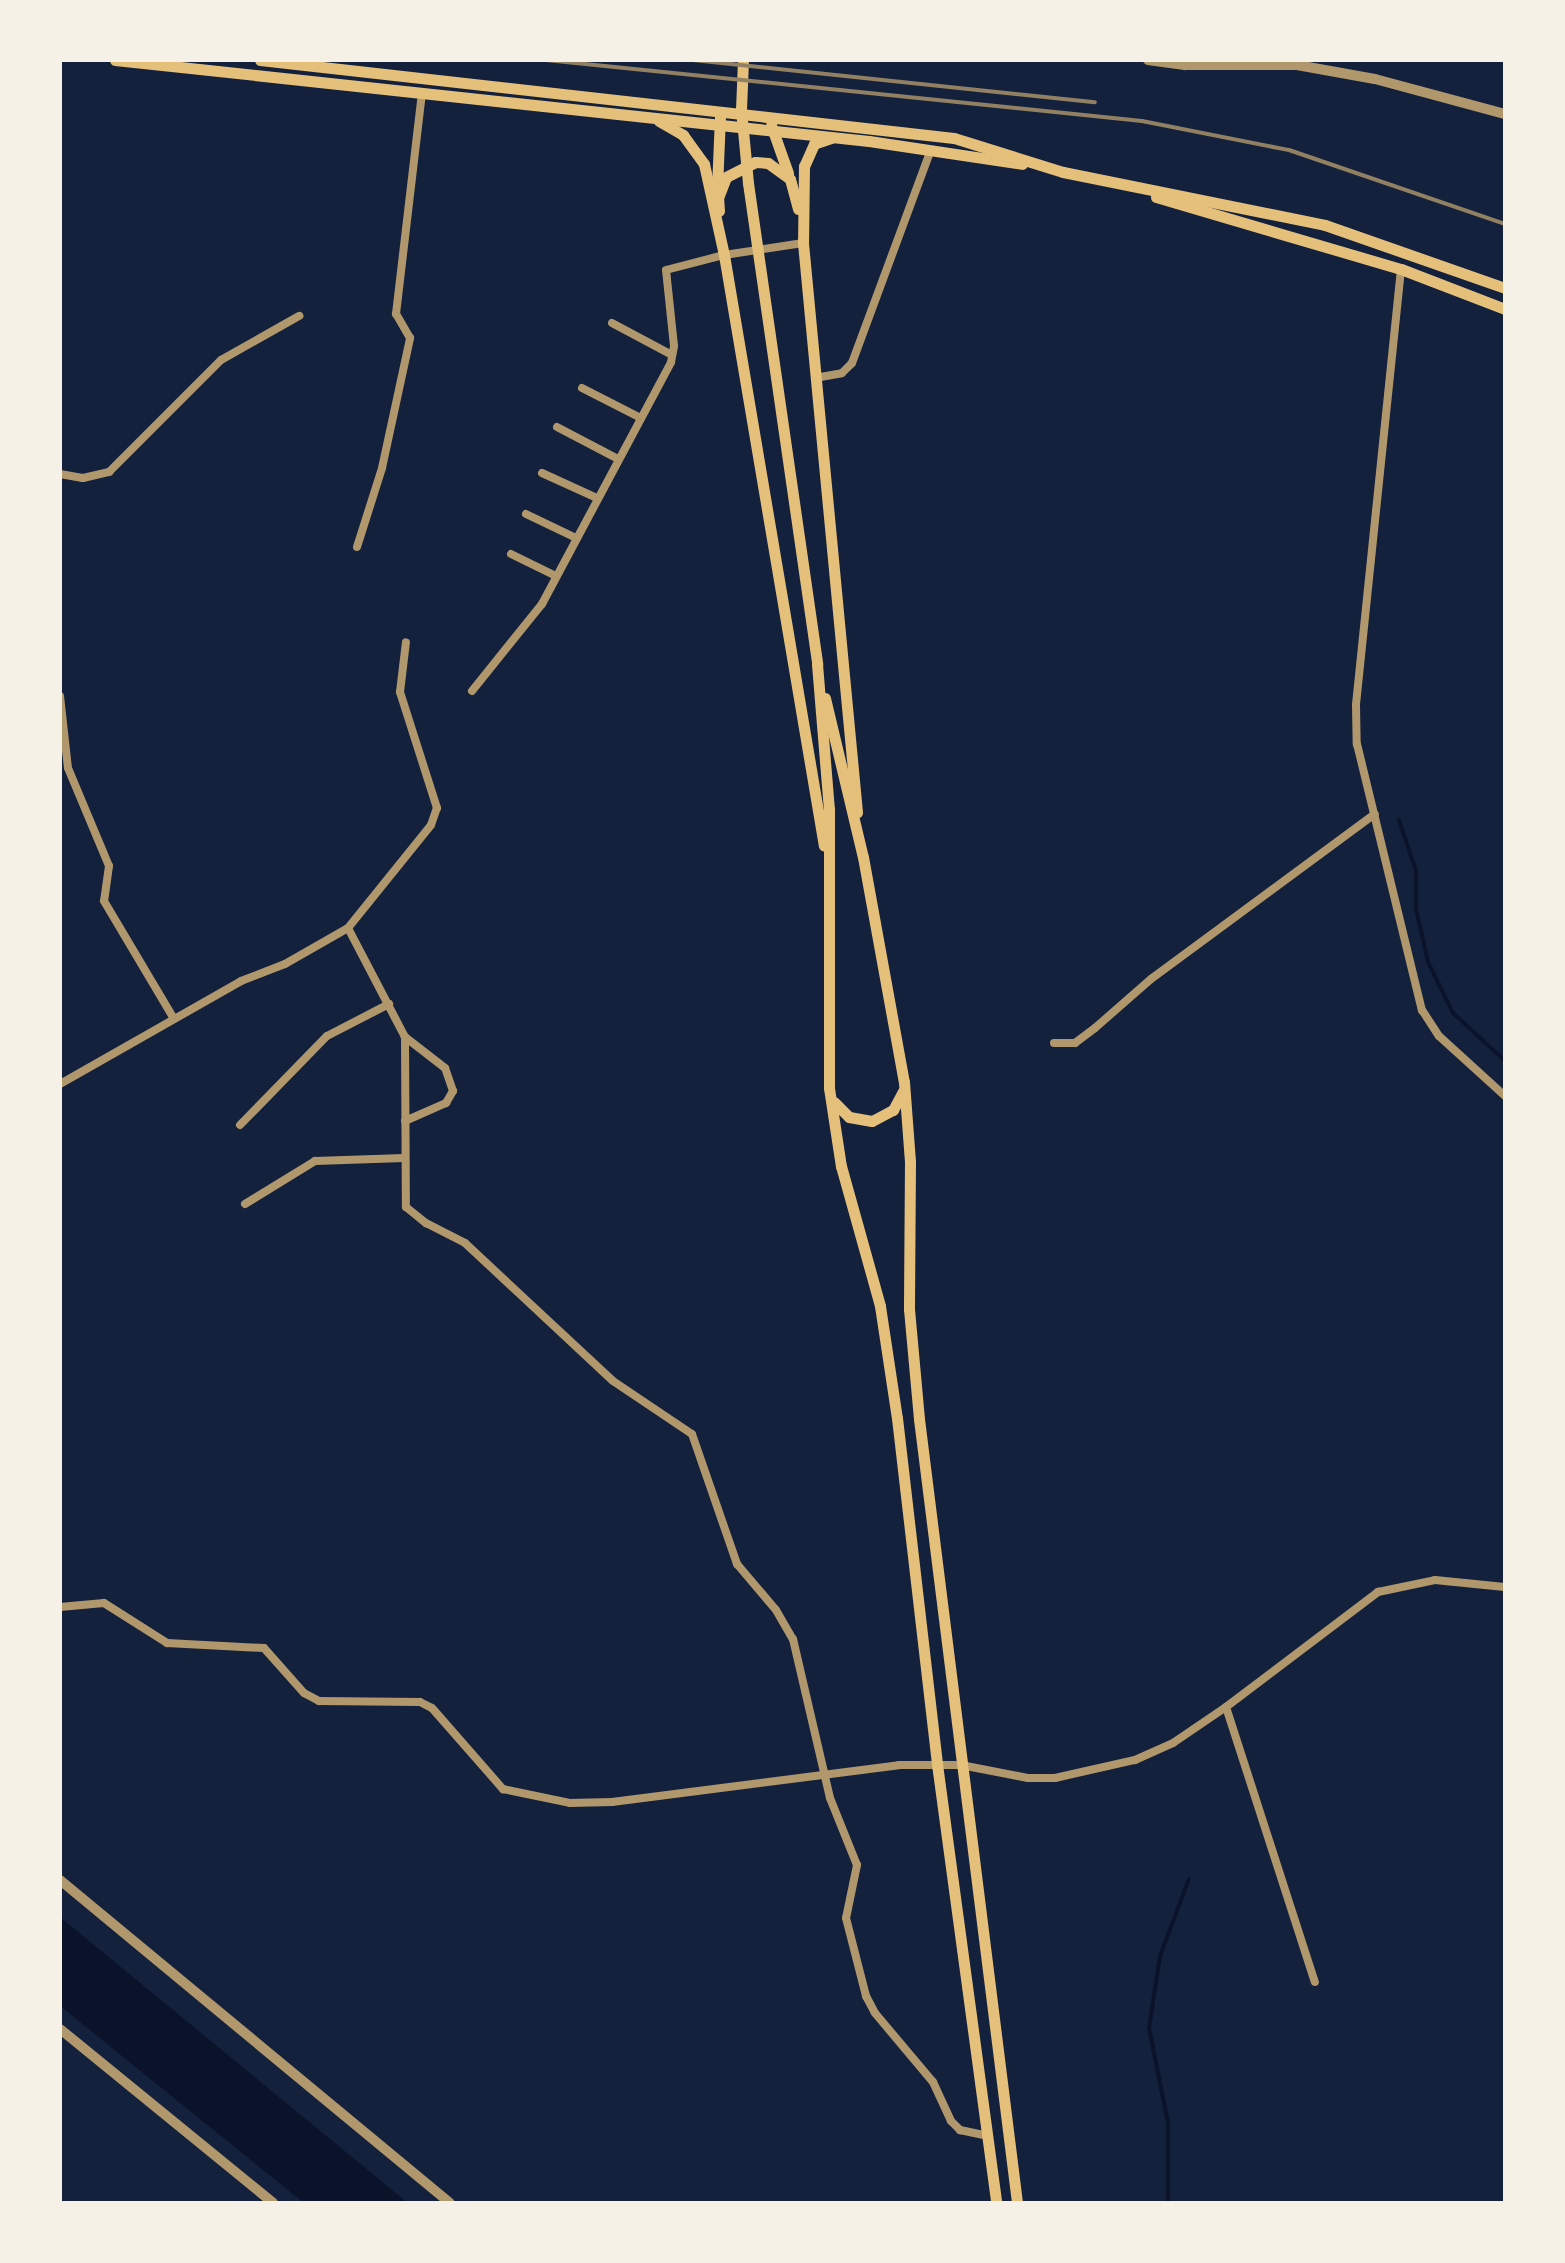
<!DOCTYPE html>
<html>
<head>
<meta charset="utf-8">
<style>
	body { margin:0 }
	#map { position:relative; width:1565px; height:2263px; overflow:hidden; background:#14213d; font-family:"DejaVu Sans",sans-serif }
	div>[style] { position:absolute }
	.water>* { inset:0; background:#0b132b }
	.stream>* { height:4px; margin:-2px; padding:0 2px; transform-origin:2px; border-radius:2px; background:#0b132b }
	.minor>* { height:8px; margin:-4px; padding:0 4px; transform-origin:4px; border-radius:4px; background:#b1986c }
	.tertiary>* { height:10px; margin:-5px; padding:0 5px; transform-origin:5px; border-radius:5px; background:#b1986c }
	.secondary>* { height:11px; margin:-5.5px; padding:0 5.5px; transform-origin:5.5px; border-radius:5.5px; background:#e5c07b }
	.rail>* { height:4px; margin:-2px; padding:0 2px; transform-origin:2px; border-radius:2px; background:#918062 }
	span { translate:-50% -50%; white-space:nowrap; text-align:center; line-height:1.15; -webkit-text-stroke:8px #f6f1e7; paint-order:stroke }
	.frame { position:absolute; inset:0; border:62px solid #f6f1e7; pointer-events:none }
</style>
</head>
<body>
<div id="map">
	<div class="water">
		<div style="clip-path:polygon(60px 1917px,408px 2203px,304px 2203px,60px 2006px)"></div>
	</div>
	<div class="stream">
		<div style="left:1399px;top:820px;width:54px;rotate:71.6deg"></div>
		<div style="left:1416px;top:871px;width:38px;rotate:90deg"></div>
		<div style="left:1416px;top:909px;width:54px;rotate:77.2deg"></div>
		<div style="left:1428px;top:962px;width:57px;rotate:63.9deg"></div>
		<div style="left:1453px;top:1013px;width:71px;rotate:42.7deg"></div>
		<div style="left:1168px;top:2203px;width:80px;rotate:-90deg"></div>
		<div style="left:1168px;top:2123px;width:97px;rotate:-101.3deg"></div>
		<div style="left:1149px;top:2028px;width:73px;rotate:-81.3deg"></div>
		<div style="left:1160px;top:1956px;width:82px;rotate:-69.4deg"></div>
	</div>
	<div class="minor">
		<div style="left:1401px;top:269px;width:438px;rotate:95.9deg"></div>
		<div style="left:1356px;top:705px;width:39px;rotate:89deg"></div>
		<div style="left:1357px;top:744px;width:274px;rotate:76.3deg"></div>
		<div style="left:1422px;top:1010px;width:31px;rotate:57deg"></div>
		<div style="left:1439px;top:1036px;width:89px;rotate:42.3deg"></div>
		<div style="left:612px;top:323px;width:68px;rotate:28.1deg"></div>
		<div style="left:815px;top:378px;width:27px;rotate:-10deg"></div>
		<div style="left:842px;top:373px;width:14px;rotate:-45deg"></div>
		<div style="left:852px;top:363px;width:227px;rotate:-69.7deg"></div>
		<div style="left:582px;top:388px;width:66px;rotate:27deg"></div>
		<div style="left:557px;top:427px;width:69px;rotate:27.7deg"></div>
		<div style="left:542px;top:473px;width:60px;rotate:24.4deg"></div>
		<div style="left:60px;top:474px;width:23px;rotate:10deg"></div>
		<div style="left:83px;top:478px;width:27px;rotate:-13deg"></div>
		<div style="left:109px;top:472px;width:158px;rotate:-45deg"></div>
		<div style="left:221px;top:360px;width:90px;rotate:-29.4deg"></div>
		<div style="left:526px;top:514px;width:55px;rotate:25.6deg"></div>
		<div style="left:357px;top:547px;width:83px;rotate:-72.4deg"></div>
		<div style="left:382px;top:468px;width:133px;rotate:-77.8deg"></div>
		<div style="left:410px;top:338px;width:28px;rotate:-120deg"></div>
		<div style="left:396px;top:314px;width:223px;rotate:-83.3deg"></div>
		<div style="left:511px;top:554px;width:50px;rotate:26.1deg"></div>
		<div style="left:472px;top:691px;width:112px;rotate:-51.2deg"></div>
		<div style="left:542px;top:604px;width:274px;rotate:-61.9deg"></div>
		<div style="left:671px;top:362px;width:16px;rotate:-79deg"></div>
		<div style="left:674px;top:346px;width:76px;rotate:-96deg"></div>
		<div style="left:666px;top:270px;width:60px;rotate:-14.5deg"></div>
		<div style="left:724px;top:255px;width:80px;rotate:-8.6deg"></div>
		<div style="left:60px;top:696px;width:72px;rotate:83.7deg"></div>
		<div style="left:68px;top:768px;width:106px;rotate:67.3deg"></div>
		<div style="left:109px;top:866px;width:35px;rotate:98deg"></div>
		<div style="left:104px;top:901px;width:137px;rotate:59.3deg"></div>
		<div style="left:348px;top:928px;width:123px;rotate:62.4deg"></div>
		<div style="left:405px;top:1037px;width:170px;rotate:89.7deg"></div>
		<div style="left:406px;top:1207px;width:26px;rotate:39deg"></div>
		<div style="left:426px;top:1223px;width:44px;rotate:27.1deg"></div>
		<div style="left:465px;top:1243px;width:202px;rotate:43deg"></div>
		<div style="left:613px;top:1381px;width:95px;rotate:33.9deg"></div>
		<div style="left:692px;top:1434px;width:138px;rotate:70.9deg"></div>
		<div style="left:737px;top:1564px;width:60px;rotate:49.7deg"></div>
		<div style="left:776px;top:1610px;width:34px;rotate:60deg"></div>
		<div style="left:793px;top:1639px;width:163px;rotate:76.9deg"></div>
		<div style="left:830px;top:1798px;width:72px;rotate:68.1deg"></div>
		<div style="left:857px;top:1865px;width:54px;rotate:101.7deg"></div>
		<div style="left:846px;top:1918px;width:81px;rotate:75.6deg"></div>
		<div style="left:866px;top:1996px;width:19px;rotate:62deg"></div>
		<div style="left:875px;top:2013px;width:90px;rotate:50deg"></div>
		<div style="left:933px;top:2082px;width:43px;rotate:65.2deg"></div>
		<div style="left:951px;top:2121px;width:13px;rotate:45deg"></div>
		<div style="left:960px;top:2130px;width:29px;rotate:12deg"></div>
		<div style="left:1054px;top:1043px;width:21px"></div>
		<div style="left:1075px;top:1043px;width:25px;rotate:-37deg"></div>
		<div style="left:1095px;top:1028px;width:74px;rotate:-41.2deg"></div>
		<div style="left:1151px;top:979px;width:278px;rotate:-36.4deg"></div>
		<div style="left:60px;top:1084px;width:208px;rotate:-29.6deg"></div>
		<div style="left:241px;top:981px;width:47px;rotate:-21.1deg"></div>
		<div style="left:285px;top:964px;width:73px;rotate:-29.7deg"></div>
		<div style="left:348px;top:928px;width:132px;rotate:-51.1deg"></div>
		<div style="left:431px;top:825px;width:18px;rotate:-71deg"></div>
		<div style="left:437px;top:808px;width:122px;rotate:-107.7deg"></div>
		<div style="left:400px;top:692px;width:50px;rotate:-83.2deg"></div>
		<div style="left:405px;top:1121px;width:45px;rotate:-23.7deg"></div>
		<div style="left:446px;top:1103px;width:14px;rotate:-60deg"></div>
		<div style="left:453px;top:1091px;width:24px;rotate:-109deg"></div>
		<div style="left:445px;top:1068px;width:51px;rotate:-142.2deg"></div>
		<div style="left:240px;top:1125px;width:124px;rotate:-45.7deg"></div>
		<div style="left:327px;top:1036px;width:70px;rotate:-27.3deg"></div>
		<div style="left:245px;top:1204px;width:82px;rotate:-31.6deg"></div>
		<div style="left:315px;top:1161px;width:89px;rotate:-1.9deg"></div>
		<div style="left:60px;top:1607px;width:44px;rotate:-5.2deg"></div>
		<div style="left:104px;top:1603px;width:75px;rotate:32.4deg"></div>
		<div style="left:167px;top:1643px;width:97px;rotate:3deg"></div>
		<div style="left:264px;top:1648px;width:60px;rotate:48.4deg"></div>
		<div style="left:304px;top:1693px;width:17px;rotate:28deg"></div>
		<div style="left:319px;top:1701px;width:101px;rotate:0.6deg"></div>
		<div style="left:420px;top:1702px;width:13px;rotate:27deg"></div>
		<div style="left:432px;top:1708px;width:108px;rotate:48.8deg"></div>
		<div style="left:503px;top:1789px;width:68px;rotate:11.8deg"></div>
		<div style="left:570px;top:1803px;width:42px;rotate:-1.4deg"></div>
		<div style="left:612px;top:1802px;width:289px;rotate:-7.3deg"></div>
		<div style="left:899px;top:1765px;width:62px"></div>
		<div style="left:961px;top:1765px;width:68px;rotate:11deg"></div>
		<div style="left:1028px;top:1778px;width:27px"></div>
		<div style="left:1055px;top:1778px;width:82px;rotate:-12.7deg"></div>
		<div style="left:1135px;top:1760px;width:42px;rotate:-24.1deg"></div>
		<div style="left:1173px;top:1743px;width:64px;rotate:-34.2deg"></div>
		<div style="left:1226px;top:1707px;width:191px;rotate:-37.1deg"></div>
		<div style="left:1378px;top:1592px;width:58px;rotate:-11.9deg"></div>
		<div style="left:1435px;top:1580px;width:70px;rotate:5.7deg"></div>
		<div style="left:1226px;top:1707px;width:289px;rotate:72.1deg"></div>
	</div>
	<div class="tertiary">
		<div style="left:1148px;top:60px;width:37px;rotate:8deg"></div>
		<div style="left:1185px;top:65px;width:112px"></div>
		<div style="left:1297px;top:65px;width:79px;rotate:10.2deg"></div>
		<div style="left:1375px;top:79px;width:135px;rotate:15.1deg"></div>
		<div style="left:60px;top:1880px;width:506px;rotate:39.63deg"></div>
		<div style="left:60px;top:2029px;width:275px;rotate:39.2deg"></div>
	</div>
	<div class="secondary">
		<div style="left:115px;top:60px;width:758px;rotate:6.13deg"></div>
		<div style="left:869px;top:141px;width:155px;rotate:8.5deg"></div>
		<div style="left:260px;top:60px;width:698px;rotate:6.41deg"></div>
		<div style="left:954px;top:138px;width:114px;rotate:17.3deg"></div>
		<div style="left:1063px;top:172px;width:267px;rotate:11.4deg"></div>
		<div style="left:1325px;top:225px;width:191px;rotate:19.3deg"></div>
		<div style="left:743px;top:60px;width:49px;rotate:92.3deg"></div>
		<div style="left:741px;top:109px;width:74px;rotate:84.6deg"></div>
		<div style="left:748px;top:183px;width:486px;rotate:81.8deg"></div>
		<div style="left:817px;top:664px;width:145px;rotate:85.3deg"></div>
		<div style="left:829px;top:809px;width:279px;rotate:90deg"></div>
		<div style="left:829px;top:1088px;width:79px;rotate:81.3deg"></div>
		<div style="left:841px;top:1166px;width:145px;rotate:74.4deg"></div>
		<div style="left:880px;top:1306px;width:113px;rotate:81.4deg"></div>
		<div style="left:897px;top:1418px;width:348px;rotate:83.4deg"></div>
		<div style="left:937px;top:1764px;width:443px;rotate:82.3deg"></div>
		<div style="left:659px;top:121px;width:28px;rotate:30deg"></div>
		<div style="left:683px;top:135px;width:36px;rotate:54deg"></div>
		<div style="left:704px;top:164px;width:93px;rotate:77.6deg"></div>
		<div style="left:724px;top:255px;width:599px;rotate:80.4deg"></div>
		<div style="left:771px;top:125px;width:51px;rotate:70.5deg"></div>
		<div style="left:831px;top:138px;width:18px;rotate:161deg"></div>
		<div style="left:814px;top:144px;width:24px;rotate:114deg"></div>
		<div style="left:804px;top:166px;width:77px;rotate:90.7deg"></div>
		<div style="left:803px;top:243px;width:572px;rotate:84.58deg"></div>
		<div style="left:717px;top:188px;width:71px;rotate:-87.6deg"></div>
		<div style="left:1156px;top:197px;width:255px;rotate:16.4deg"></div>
		<div style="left:1401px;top:269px;width:111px;rotate:21deg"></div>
		<div style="left:719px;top:211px;width:13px;rotate:-94deg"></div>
		<div style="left:718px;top:198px;width:22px;rotate:-69deg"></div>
		<div style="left:726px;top:177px;width:33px;rotate:-27deg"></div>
		<div style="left:755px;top:162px;width:13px;rotate:4deg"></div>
		<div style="left:768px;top:163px;width:27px;rotate:36deg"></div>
		<div style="left:790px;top:179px;width:31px;rotate:75deg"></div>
		<div style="left:825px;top:698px;width:163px;rotate:76.6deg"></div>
		<div style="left:863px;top:857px;width:229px;rotate:79.7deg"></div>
		<div style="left:904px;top:1082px;width:79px;rotate:85.7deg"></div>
		<div style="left:910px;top:1161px;width:148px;rotate:90.4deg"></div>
		<div style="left:909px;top:1309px;width:110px;rotate:84.8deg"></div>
		<div style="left:919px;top:1419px;width:790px;rotate:82.87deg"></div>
		<div style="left:834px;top:1102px;width:21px;rotate:45deg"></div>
		<div style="left:849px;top:1117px;width:23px;rotate:10deg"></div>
		<div style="left:872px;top:1121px;width:24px;rotate:-28deg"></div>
		<div style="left:893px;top:1110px;width:21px;rotate:-62deg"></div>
	</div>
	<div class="rail">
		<div style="left:546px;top:60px;width:599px;rotate:5.84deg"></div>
		<div style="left:1142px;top:121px;width:150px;rotate:11.2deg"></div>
		<div style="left:1289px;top:150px;width:228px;rotate:18.9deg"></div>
		<div style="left:693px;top:60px;width:404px;rotate:6deg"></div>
	</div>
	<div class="frame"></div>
</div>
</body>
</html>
